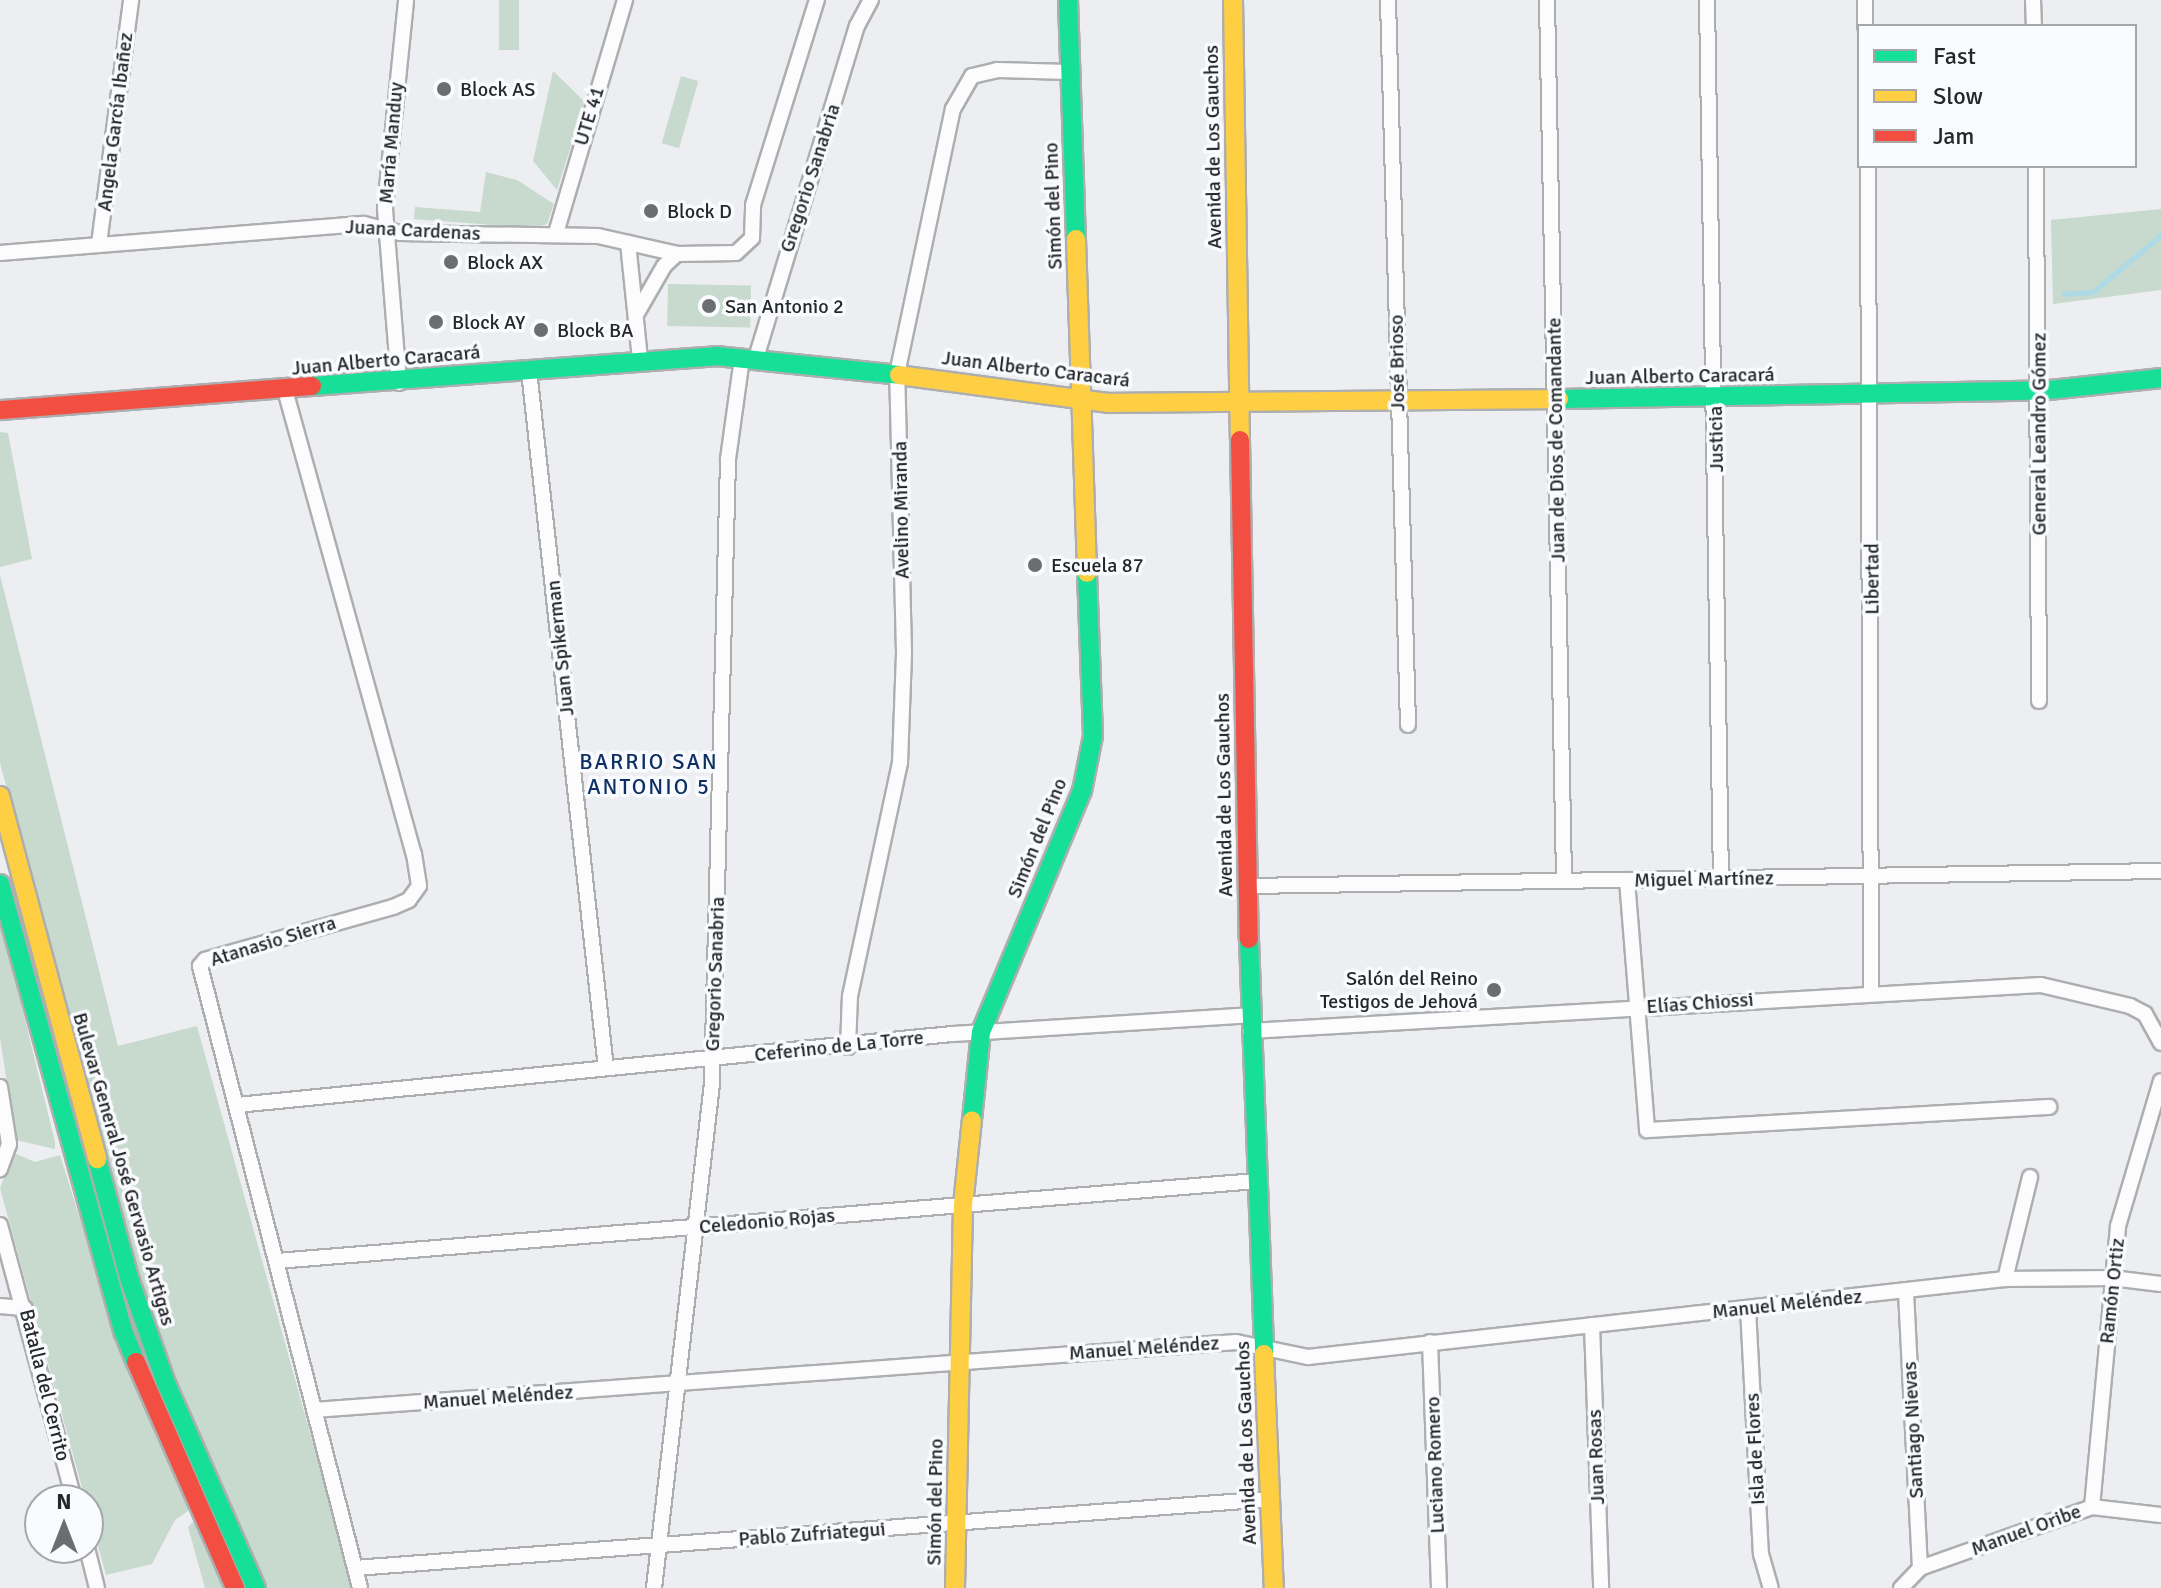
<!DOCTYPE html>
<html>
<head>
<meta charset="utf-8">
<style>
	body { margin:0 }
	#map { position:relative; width:2161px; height:1588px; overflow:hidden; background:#eceef1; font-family:Signika,sans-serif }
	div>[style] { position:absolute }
	.green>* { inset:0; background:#c8d9cd; transform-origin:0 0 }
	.stream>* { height:5px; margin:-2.5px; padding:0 2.5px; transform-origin:2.5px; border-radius:2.5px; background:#acdae6 }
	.roads { filter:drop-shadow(2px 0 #adaeb0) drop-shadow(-2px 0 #adaeb0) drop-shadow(0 2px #adaeb0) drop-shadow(0 -2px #adaeb0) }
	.street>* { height:14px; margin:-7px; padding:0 7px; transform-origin:7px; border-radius:7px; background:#fcfcfd }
	.fast>* { height:18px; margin:-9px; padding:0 9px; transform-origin:9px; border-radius:9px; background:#16e098 }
	.slow>* { height:18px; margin:-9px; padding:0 9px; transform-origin:9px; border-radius:9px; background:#ffcf43 }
	.jam>* { height:18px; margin:-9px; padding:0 9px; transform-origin:9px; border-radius:9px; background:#f24e42 }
	.dots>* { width:22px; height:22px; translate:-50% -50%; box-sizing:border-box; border:4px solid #f9fbff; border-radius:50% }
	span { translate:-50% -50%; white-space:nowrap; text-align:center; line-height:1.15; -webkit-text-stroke:7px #f9fbff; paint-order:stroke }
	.poi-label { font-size:20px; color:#262729 }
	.left { translate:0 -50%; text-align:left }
	.right { translate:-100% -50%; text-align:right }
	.street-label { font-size:20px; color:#262729 }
	.neighbourhood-label { font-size:22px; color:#0c3064; letter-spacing:2px }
	.legend { position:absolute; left:1857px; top:24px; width:280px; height:144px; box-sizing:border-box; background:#f9fbff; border:2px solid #a5a6a9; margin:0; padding:10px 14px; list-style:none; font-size:24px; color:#262729 }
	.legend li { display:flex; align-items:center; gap:16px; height:40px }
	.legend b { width:40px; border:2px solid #a5a6a9 }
	.north { position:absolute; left:24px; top:1484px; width:80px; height:80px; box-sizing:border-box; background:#f9fbff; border:2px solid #a5a6a9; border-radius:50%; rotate:0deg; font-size:22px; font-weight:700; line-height:32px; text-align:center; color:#262729 }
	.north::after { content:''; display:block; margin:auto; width:28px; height:36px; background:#6b6d6f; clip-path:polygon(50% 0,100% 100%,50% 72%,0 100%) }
</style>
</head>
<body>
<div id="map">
	<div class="green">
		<div style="left:499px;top:0;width:20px;height:50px"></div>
		<div style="clip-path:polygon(553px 71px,585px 102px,557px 190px,533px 161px)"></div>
		<div style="left:681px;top:76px;width:18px;height:70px;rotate:16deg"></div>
		<div style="clip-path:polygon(486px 172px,517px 180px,554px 204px,547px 224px,535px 228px,414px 219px,415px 207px,480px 212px)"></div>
		<div style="clip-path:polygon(2161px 209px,2161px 290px,2053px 304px,2051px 220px)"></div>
		<div style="left:668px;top:284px;width:83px;height:42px;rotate:1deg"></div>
		<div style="clip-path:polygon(0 432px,8px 433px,32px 559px,0 567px)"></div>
		<div style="clip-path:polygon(0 575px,118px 1046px,197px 1026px,353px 1588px,264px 1588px,158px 1333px,120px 1210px,0 763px)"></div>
		<div style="clip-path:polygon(0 918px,55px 1142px,55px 1149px,16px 1140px,0 1038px)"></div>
		<div style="clip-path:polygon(14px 1153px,35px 1162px,60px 1155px,111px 1317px,192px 1508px,175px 1520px,152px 1564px,106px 1575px,0 1188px)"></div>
		<div style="clip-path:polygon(195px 1520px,225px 1588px,205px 1588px,188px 1527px)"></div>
	</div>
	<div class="stream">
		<div style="left:2064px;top:294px;width:29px;rotate:-4deg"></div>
		<div style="left:2093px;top:292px;width:89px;rotate:-40deg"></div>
	</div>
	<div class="roads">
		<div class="street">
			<div style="left:1388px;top:0;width:725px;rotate:88.42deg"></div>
			<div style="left:1547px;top:0;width:881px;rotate:88.89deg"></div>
			<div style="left:1707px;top:0;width:879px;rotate:89.09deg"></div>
			<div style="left:1865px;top:0;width:26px;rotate:90deg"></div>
			<div style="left:2033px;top:0;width:26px;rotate:88deg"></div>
			<div style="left:1868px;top:166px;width:827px;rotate:89.79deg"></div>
			<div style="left:2036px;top:166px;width:535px;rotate:89.68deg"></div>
			<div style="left:556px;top:233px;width:243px;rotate:-73.5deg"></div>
			<div style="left:628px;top:243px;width:118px;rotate:84.1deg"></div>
			<div style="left:99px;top:244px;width:246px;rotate:-82.5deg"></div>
			<div style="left:0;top:253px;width:365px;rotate:-4.6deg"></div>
			<div style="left:364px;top:224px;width:37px;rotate:14deg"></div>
			<div style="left:400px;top:233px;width:198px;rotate:0.9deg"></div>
			<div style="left:598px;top:236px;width:81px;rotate:12.8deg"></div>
			<div style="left:677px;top:254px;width:59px;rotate:-1deg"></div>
			<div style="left:736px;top:253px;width:22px;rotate:-43deg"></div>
			<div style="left:752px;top:238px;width:33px;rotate:-88deg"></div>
			<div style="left:753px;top:205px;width:215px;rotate:-72.7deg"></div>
			<div style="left:637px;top:313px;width:54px;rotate:-60.1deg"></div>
			<div style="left:664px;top:266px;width:18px;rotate:-43deg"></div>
			<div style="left:756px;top:358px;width:347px;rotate:-73.1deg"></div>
			<div style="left:857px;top:26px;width:30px;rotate:-62deg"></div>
			<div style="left:529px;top:371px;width:701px;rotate:83.7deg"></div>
			<div style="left:399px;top:383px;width:176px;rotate:-94.6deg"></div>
			<div style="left:385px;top:208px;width:209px;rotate:-84.2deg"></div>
			<div style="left:285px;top:390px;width:482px;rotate:74.5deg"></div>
			<div style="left:414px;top:854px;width:32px;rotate:81deg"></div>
			<div style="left:419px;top:886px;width:17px;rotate:126deg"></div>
			<div style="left:409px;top:900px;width:17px;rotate:156deg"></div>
			<div style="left:393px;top:907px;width:195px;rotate:164.3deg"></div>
			<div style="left:205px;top:960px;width:8px;rotate:130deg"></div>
			<div style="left:200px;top:966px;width:642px;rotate:75.57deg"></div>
			<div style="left:1627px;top:880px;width:251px;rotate:85.4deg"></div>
			<div style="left:1647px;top:1130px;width:403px;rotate:-3.3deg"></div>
			<div style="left:1248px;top:886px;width:913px;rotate:-0.94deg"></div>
			<div style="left:1250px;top:1031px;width:792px;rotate:-3.33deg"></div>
			<div style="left:2041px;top:985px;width:91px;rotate:13.3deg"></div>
			<div style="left:2130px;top:1006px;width:17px;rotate:28deg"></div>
			<div style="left:2145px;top:1014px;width:33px;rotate:61deg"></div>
			<div style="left:848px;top:1047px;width:51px;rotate:-87.8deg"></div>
			<div style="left:850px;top:996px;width:238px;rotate:-77.9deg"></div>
			<div style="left:900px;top:763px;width:111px;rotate:-87.9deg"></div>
			<div style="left:904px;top:652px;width:278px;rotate:-91.4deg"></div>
			<div style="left:897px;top:374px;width:271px;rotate:-78.1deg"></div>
			<div style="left:953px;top:109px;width:38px;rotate:-60deg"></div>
			<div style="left:972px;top:76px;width:26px;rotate:-13deg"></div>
			<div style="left:997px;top:70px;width:73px;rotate:1.6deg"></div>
			<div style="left:0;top:1087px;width:58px;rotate:81deg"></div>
			<div style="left:9px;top:1144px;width:27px;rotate:110deg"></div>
			<div style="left:237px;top:1105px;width:719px;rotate:-5.67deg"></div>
			<div style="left:952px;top:1034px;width:299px;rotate:-3.6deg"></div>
			<div style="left:0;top:1225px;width:285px;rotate:74.9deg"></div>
			<div style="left:277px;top:1261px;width:983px;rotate:-4.67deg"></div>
			<div style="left:2005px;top:1279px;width:105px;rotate:-76.2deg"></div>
			<div style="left:1906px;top:1292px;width:276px;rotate:87.1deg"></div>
			<div style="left:0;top:1306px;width:25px;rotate:5deg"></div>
			<div style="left:1748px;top:1308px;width:246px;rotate:87deg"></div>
			<div style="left:1761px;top:1554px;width:35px;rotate:74deg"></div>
			<div style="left:1592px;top:1325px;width:263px;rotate:88deg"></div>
			<div style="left:1430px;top:1342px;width:246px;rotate:87.9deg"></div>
			<div style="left:314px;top:1410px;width:925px;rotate:-4.22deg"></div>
			<div style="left:1236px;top:1342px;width:74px;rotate:11.8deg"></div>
			<div style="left:1308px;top:1357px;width:701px;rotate:-6.39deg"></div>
			<div style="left:2005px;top:1279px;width:107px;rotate:-0.5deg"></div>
			<div style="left:2112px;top:1278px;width:49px;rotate:7deg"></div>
			<div style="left:2092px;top:1507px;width:282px;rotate:-84.7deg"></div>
			<div style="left:2118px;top:1226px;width:151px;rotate:-73.5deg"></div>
			<div style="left:87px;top:1548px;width:41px;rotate:76deg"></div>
			<div style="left:355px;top:1568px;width:918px;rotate:-4.31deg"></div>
			<div style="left:654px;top:1588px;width:507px;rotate:-83.44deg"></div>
			<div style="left:712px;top:1084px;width:625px;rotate:-88.53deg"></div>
			<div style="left:728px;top:459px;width:102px;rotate:-82.1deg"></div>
			<div style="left:1901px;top:1588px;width:28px;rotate:-46deg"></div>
			<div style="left:1920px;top:1568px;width:182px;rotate:-19.5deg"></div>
			<div style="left:2092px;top:1507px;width:69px;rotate:6.6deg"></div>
		</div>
		<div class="fast">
			<div style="left:1068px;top:0;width:239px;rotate:88.1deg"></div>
			<div style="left:312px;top:386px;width:405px;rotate:-4.2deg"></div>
			<div style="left:716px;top:356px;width:184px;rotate:5.9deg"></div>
			<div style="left:1559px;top:399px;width:481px;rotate:-1deg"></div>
			<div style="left:2040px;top:391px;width:122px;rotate:-6.1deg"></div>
			<div style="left:0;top:884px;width:466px;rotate:74.6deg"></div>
			<div style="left:124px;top:1333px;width:31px;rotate:68deg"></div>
			<div style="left:1249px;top:939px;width:415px;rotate:87.9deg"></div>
			<div style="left:972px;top:1120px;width:88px;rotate:-84.2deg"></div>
			<div style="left:981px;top:1032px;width:261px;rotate:-67.3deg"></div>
			<div style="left:1082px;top:791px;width:56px;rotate:-78.7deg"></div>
			<div style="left:1093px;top:736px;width:163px;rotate:-92.1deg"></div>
			<div style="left:97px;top:1159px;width:126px;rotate:74.9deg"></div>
			<div style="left:130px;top:1281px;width:108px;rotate:70.6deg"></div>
			<div style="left:166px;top:1383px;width:224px;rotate:66.3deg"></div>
		</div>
		<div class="slow">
			<div style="left:1233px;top:0;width:440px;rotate:89.1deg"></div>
			<div style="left:1076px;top:239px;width:334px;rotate:88.1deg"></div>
			<div style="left:899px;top:375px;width:211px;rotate:7.6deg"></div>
			<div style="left:1108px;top:403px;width:451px;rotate:-0.5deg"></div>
			<div style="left:0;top:796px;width:376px;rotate:75deg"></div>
			<div style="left:1264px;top:1354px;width:234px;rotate:87.6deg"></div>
			<div style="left:955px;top:1588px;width:383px;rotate:-88.8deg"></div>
			<div style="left:963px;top:1205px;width:85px;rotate:-84deg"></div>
		</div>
		<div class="jam">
			<div style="left:0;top:410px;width:313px;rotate:-4.4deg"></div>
			<div style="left:1240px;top:440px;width:499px;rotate:89deg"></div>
			<div style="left:136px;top:1362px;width:247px;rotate:66.3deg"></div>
		</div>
	</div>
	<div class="dots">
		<div style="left:444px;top:89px;background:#6b6d6f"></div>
		<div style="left:651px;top:211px;background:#6b6d6f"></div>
		<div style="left:451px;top:262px;background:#6b6d6f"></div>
		<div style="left:709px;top:306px;background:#6b6d6f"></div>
		<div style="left:436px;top:322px;background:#6b6d6f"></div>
		<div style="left:541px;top:330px;background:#6b6d6f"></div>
		<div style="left:1035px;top:565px;background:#6b6d6f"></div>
		<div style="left:1494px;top:990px;background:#6b6d6f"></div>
	</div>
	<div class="poi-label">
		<span class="left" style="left:460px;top:89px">Block AS</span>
		<span class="left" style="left:667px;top:211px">Block D</span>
		<span class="left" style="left:467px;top:262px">Block AX</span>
		<span class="left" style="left:725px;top:306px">San Antonio 2</span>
		<span class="left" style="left:452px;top:322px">Block AY</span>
		<span class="left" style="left:557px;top:330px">Block BA</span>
		<span class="left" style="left:1051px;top:565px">Escuela 87</span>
		<span class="right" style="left:1478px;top:990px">Salón del Reino<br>Testigos de Jehová</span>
	</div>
	<div class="street-label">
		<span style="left:589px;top:116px;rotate:-73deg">UTE 41</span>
		<span style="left:115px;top:122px;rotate:-83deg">Angela García Ibañez</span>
		<span style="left:391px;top:143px;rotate:-85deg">María Manduy</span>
		<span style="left:1213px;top:147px;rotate:-91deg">Avenida de Los Gauchos</span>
		<span style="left:810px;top:178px;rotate:-72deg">Gregorio Sanabria</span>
		<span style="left:1053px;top:206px;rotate:-92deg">Simón del Pino</span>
		<span style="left:413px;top:230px;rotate:3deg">Juana Cardenas</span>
		<span style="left:386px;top:360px;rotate:-5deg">Juan Alberto Caracará</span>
		<span style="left:1397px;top:363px;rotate:-91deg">José Brioso</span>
		<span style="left:1036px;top:369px;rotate:7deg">Juan Alberto Caracará</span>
		<span style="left:1680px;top:376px;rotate:-1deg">Juan Alberto Caracará</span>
		<span style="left:2039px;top:434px;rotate:-90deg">General Leandro Gómez</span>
		<span style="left:1716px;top:439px;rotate:-91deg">Justicia</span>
		<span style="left:1556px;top:440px;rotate:-91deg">Juan de Dios de Comandante</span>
		<span style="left:901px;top:510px;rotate:-91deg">Avelino Miranda</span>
		<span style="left:1872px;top:579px;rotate:-90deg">Libertad</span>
		<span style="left:560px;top:648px;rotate:-96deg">Juan Spikerman</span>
		<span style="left:1224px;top:795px;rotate:-91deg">Avenida de Los Gauchos</span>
		<span style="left:1037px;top:838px;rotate:-68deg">Simón del Pino</span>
		<span style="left:1704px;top:879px;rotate:-1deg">Miguel Martínez</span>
		<span style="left:273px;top:941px;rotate:-17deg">Atanasio Sierra</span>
		<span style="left:715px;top:974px;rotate:-88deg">Gregorio Sanabria</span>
		<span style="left:1700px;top:1003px;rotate:-4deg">Elías Chiossi</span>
		<span style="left:839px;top:1046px;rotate:-6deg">Ceferino de La Torre</span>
		<span style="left:124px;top:1169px;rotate:74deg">Bulevar General José Gervasio Artigas</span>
		<span style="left:767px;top:1221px;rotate:-5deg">Celedonio Rojas</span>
		<span style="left:2112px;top:1291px;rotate:-84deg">Ramón Ortiz</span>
		<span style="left:1787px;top:1304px;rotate:-6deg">Manuel Meléndez</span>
		<span style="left:1144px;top:1348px;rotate:-4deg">Manuel Meléndez</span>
		<span style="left:45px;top:1385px;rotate:76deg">Batalla del Cerrito</span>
		<span style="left:498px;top:1397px;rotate:-4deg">Manuel Meléndez</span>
		<span style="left:1913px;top:1430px;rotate:-93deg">Santiago Nievas</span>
		<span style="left:1246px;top:1443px;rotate:-92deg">Avenida de Los Gauchos</span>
		<span style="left:1755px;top:1449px;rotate:-93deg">Isla de Flores</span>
		<span style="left:1596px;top:1457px;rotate:-92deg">Juan Rosas</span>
		<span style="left:1435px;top:1465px;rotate:-92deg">Luciano Romero</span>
		<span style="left:935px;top:1502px;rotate:-89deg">Simón del Pino</span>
		<span style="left:2026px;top:1530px;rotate:-20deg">Manuel Oribe</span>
		<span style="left:812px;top:1534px;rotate:-4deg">Pablo Zufriategui</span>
	</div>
	<div class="neighbourhood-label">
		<span style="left:649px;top:774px">BARRIO SAN<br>ANTONIO 5</span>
	</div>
	<ul class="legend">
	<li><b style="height:10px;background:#16e098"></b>Fast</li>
	<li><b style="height:10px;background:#ffcf43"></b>Slow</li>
	<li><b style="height:10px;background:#f24e42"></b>Jam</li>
	</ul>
	<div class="north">N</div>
</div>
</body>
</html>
